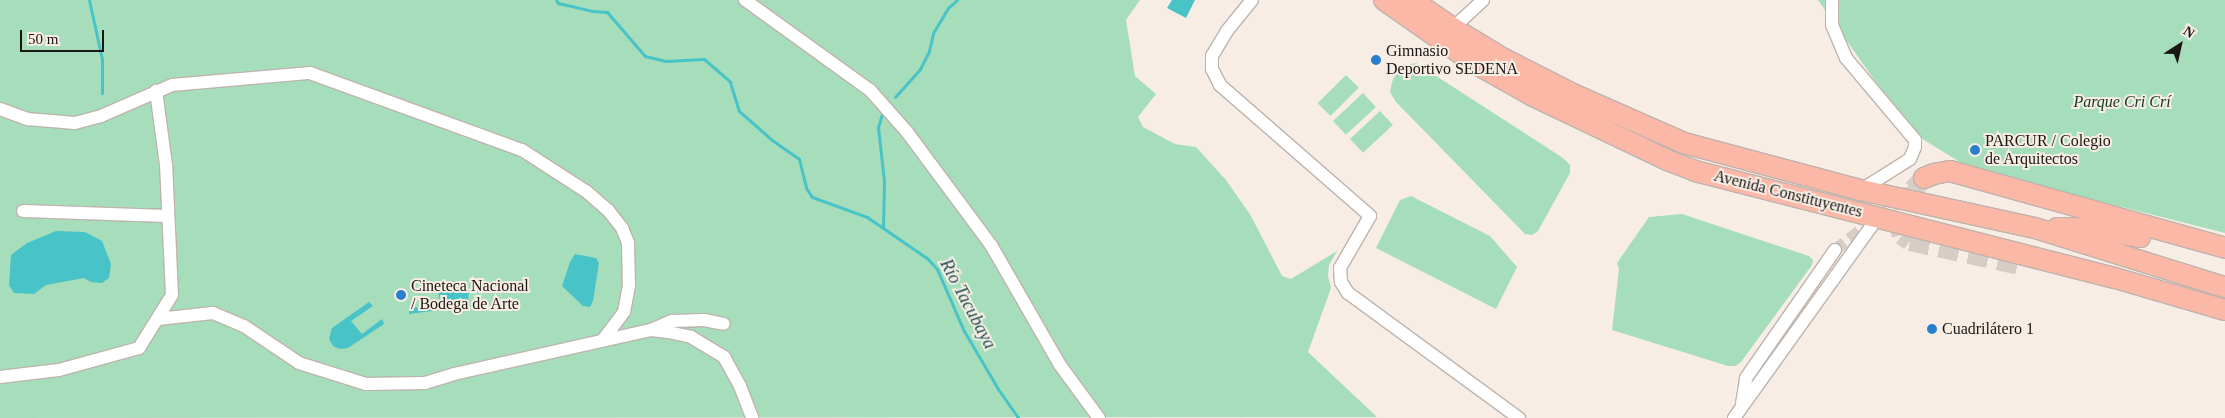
<!DOCTYPE html>
<html>
<head>
<meta charset="utf-8">
<style>
	body { margin:0 }
	#map { position:relative; width:2225px; height:418px; overflow:hidden; background:#f7ede5; font-family:Georgia,serif }
	div>[style] { position:absolute }
	.green>* { inset:0; background:#a6debb; transform-origin:0 0 }
	.water>* { inset:0; background:#48c3c7 }
	.stream>* { height:3px; margin:-1.5px; padding:0 1.5px; transform-origin:1.5px; border-radius:1.5px; background:#48c3c7 }
	.minor-tunnel>* { height:12px; margin-top:-6px; transform-origin:0; background:repeating-linear-gradient(90deg,#d6cdc6 0 12px,transparent 0 18px) }
	.trunk-tunnel>* { height:20px; margin-top:-10px; transform-origin:0; background:repeating-linear-gradient(90deg,#d6cdc6 0 20px,transparent 0 30px) }
	.roads { filter:drop-shadow(1px 0 #beb4ad) drop-shadow(-1px 0 #beb4ad) drop-shadow(0 1px #beb4ad) drop-shadow(0 -1px #beb4ad) }
	.minor>* { height:12px; margin:-6px; padding:0 6px; transform-origin:6px; border-radius:6px; background:#fff }
	.trunk>* { height:20px; margin:-10px; padding:0 10px; transform-origin:10px; border-radius:10px; background:#fbb8a6 }
	.dots>* { width:14px; height:14px; translate:-50% -50%; box-sizing:border-box; border:2px solid #f7ede5; border-radius:50% }
	span { translate:-50% -50%; white-space:nowrap; text-align:center; line-height:1.15; -webkit-text-stroke:4px #f7ede5; paint-order:stroke }
	.poi-label { font-size:16px; color:#191613 }
	.left { translate:0 -50%; text-align:left }
	.park-label { font-size:16px; color:#133723; font-style:italic }
	.street-label { font-size:16px; color:#191613 }
	.water-label { font-size:18px; color:#1b4f51; font-style:italic }
	.north { position:absolute; left:2155px; top:20px; width:50px; height:50px; -webkit-text-stroke:4px #f7ede5; paint-order:stroke; rotate:35deg; font-size:14px; font-weight:700; line-height:20px; text-align:center; color:#191613 }
	.north::after { content:''; display:block; margin:auto; width:18px; height:22px; background:#191613; clip-path:polygon(50% 0,100% 100%,50% 72%,0 100%) }
	.scale { position:absolute; left:20px; top:30px; width:84px; height:22px; box-sizing:border-box; border:2px solid #191613; border-top:0; padding-left:6px; font-size:15px; line-height:18px; white-space:nowrap; color:#191613; -webkit-text-stroke:4px #f7ede5; paint-order:stroke }
</style>
</head>
<body>
<div id="map">
	<div class="green">
		<div style="clip-path:polygon(0 0,1140px 0,1126px 20px,1135px 76px,1156px 94px,1138px 117px,1143px 127px,1175px 144px,1196px 147px,1226px 180px,1251px 216px,1282px 276px,1291px 279px,1337px 251px,1329px 265px,1328px 276px,1331px 288px,1308px 352px,1377px 417px,0 418px)"></div>
		<div style="clip-path:polygon(1818px 0,2225px 0,2225px 233px,2003px 177px,1965px 165px,1945px 153px,1921px 138px,1873px 78px)"></div>
		<div style="clip-path:polygon(1416px 63px,1563px 158px,1570px 165px,1570px 173px,1538px 231px,1532px 235px,1525px 234px,1396px 102px,1390px 92px,1392px 82px,1397px 72px,1406px 65px)"></div>
		<div style="left:1346px;top:75px;width:18px;height:40px;rotate:45deg"></div>
		<div style="left:1363px;top:93px;width:19px;height:41px;rotate:47deg"></div>
		<div style="left:1380px;top:111px;width:19px;height:41px;rotate:47deg"></div>
		<div style="clip-path:polygon(1411px 196px,1490px 236px,1517px 267px,1496px 309px,1376px 248px,1400px 200px)"></div>
		<div style="clip-path:polygon(1682px 214px,1809px 256px,1813px 260px,1812px 265px,1741px 362px,1736px 366px,1728px 366px,1612px 330px,1619px 269px,1617px 263px,1649px 217px)"></div>
	</div>
	<div class="water">
		<div style="clip-path:polygon(1172px 0,1195px 0,1186px 18px,1167px 8px)"></div>
		<div style="clip-path:polygon(56px 231px,85px 232px,102px 241px,111px 264px,109px 278px,102px 283px,91px 282px,84px 278px,46px 285px,34px 294px,14px 293px,9px 285px,11px 255px,27px 243px)"></div>
		<div style="clip-path:polygon(575px 254px,596px 258px,599px 263px,593px 301px,590px 307px,583px 306px,562px 286px,570px 262px)"></div>
		<div style="clip-path:polygon(457px 281px,464px 284px,469px 293px,468px 300px,462px 307px,409px 314px,409px 308px,440px 305px,438px 289px,428px 289px,428px 284px)"></div>
		<div style="clip-path:polygon(369px 302px,373px 306px,351px 321px,362px 334px,382px 319px,384px 324px,348px 348px,340px 349px,333px 346px,329px 339px,332px 328px)"></div>
	</div>
	<div class="stream">
		<div style="left:89px;top:0;width:60px;rotate:77.6deg"></div>
		<div style="left:102px;top:59px;width:34px;rotate:90deg"></div>
		<div style="left:556px;top:0;width:4px;rotate:56deg"></div>
		<div style="left:558px;top:3px;width:35px;rotate:13deg"></div>
		<div style="left:592px;top:11px;width:15px;rotate:4deg"></div>
		<div style="left:607px;top:12px;width:58px;rotate:49.2deg"></div>
		<div style="left:645px;top:56px;width:21px;rotate:14deg"></div>
		<div style="left:665px;top:61px;width:39px;rotate:-3deg"></div>
		<div style="left:704px;top:59px;width:35px;rotate:41deg"></div>
		<div style="left:730px;top:82px;width:30px;rotate:73deg"></div>
		<div style="left:739px;top:111px;width:44px;rotate:41.3deg"></div>
		<div style="left:772px;top:140px;width:33px;rotate:35deg"></div>
		<div style="left:799px;top:159px;width:30px;rotate:76deg"></div>
		<div style="left:806px;top:188px;width:11px;rotate:56deg"></div>
		<div style="left:812px;top:197px;width:59px;rotate:20deg"></div>
		<div style="left:867px;top:217px;width:74px;rotate:34.5deg"></div>
		<div style="left:928px;top:259px;width:13px;rotate:48deg"></div>
		<div style="left:937px;top:269px;width:68px;rotate:66.5deg"></div>
		<div style="left:964px;top:331px;width:67px;rotate:59.6deg"></div>
		<div style="left:998px;top:389px;width:35px;rotate:55deg"></div>
		<div style="left:895px;top:97px;width:38px;rotate:-48deg"></div>
		<div style="left:920px;top:69px;width:20px;rotate:-63deg"></div>
		<div style="left:929px;top:51px;width:18px;rotate:-77deg"></div>
		<div style="left:933px;top:33px;width:29px;rotate:-59deg"></div>
		<div style="left:948px;top:8px;width:12px;rotate:-42deg"></div>
		<div style="left:882px;top:114px;width:14px;rotate:107deg"></div>
		<div style="left:878px;top:127px;width:54px;rotate:83.7deg"></div>
		<div style="left:884px;top:181px;width:46px;rotate:91.2deg"></div>
	</div>
	<div class="minor-tunnel">
		<div style="left:1835px;top:250px;width:98px;rotate:-37.6deg"></div>
	</div>
	<div class="trunk-tunnel">
		<div style="left:1924px;top:178px;width:16px;rotate:133deg"></div>
		<div style="left:1913px;top:190px;width:39px;rotate:111deg"></div>
		<div style="left:1899px;top:226px;width:9px;rotate:72deg"></div>
		<div style="left:1902px;top:235px;width:10px;rotate:37deg"></div>
		<div style="left:1910px;top:241px;width:118px;rotate:12.3deg"></div>
	</div>
	<div class="roads">
		<div class="minor">
			<div style="left:745px;top:0;width:154px;rotate:35.8deg"></div>
			<div style="left:870px;top:90px;width:56px;rotate:48.6deg"></div>
			<div style="left:907px;top:132px;width:141px;rotate:53.4deg"></div>
			<div style="left:991px;top:245px;width:138px;rotate:60.1deg"></div>
			<div style="left:1060px;top:365px;width:66px;rotate:53.7deg"></div>
			<div style="left:1252px;top:0;width:40px;rotate:129deg"></div>
			<div style="left:1227px;top:31px;width:29px;rotate:121deg"></div>
			<div style="left:1212px;top:56px;width:13px;rotate:90deg"></div>
			<div style="left:1212px;top:69px;width:18px;rotate:63deg"></div>
			<div style="left:1220px;top:85px;width:199px;rotate:41.1deg"></div>
			<div style="left:1370px;top:216px;width:60px;rotate:120deg"></div>
			<div style="left:1340px;top:268px;width:14px;rotate:86deg"></div>
			<div style="left:1341px;top:282px;width:13px;rotate:58deg"></div>
			<div style="left:1348px;top:293px;width:212px;rotate:36.2deg"></div>
			<div style="left:1832px;top:0;width:25px;rotate:90deg"></div>
			<div style="left:1832px;top:25px;width:36px;rotate:67deg"></div>
			<div style="left:1846px;top:58px;width:107px;rotate:49.9deg"></div>
			<div style="left:1915px;top:140px;width:7px;rotate:90deg"></div>
			<div style="left:1915px;top:147px;width:13px;rotate:113deg"></div>
			<div style="left:1910px;top:159px;width:58px;rotate:147.7deg"></div>
			<div style="left:1453px;top:28px;width:41px;rotate:-43deg"></div>
			<div style="left:0;top:109px;width:30px;rotate:20deg"></div>
			<div style="left:28px;top:119px;width:47px;rotate:4.9deg"></div>
			<div style="left:75px;top:123px;width:27px;rotate:-15deg"></div>
			<div style="left:101px;top:116px;width:77px;rotate:-23.6deg"></div>
			<div style="left:172px;top:85px;width:139px;rotate:-5deg"></div>
			<div style="left:310px;top:73px;width:226px;rotate:20deg"></div>
			<div style="left:522px;top:150px;width:77px;rotate:32.9deg"></div>
			<div style="left:587px;top:192px;width:28px;rotate:41deg"></div>
			<div style="left:608px;top:210px;width:23px;rotate:52deg"></div>
			<div style="left:622px;top:228px;width:16px;rotate:68deg"></div>
			<div style="left:628px;top:243px;width:43px;rotate:88.7deg"></div>
			<div style="left:629px;top:286px;width:26px;rotate:101deg"></div>
			<div style="left:624px;top:312px;width:34px;rotate:127deg"></div>
			<div style="left:23px;top:211px;width:145px;rotate:2deg"></div>
			<div style="left:158px;top:319px;width:55px;rotate:-6.2deg"></div>
			<div style="left:213px;top:313px;width:34px;rotate:23deg"></div>
			<div style="left:244px;top:326px;width:66px;rotate:33.9deg"></div>
			<div style="left:299px;top:363px;width:70px;rotate:17.4deg"></div>
			<div style="left:366px;top:384px;width:59px;rotate:-1deg"></div>
			<div style="left:425px;top:383px;width:30px;rotate:-17deg"></div>
			<div style="left:454px;top:374px;width:202px;rotate:-12.6deg"></div>
			<div style="left:651px;top:330px;width:17px;rotate:7deg"></div>
			<div style="left:668px;top:332px;width:24px;rotate:12deg"></div>
			<div style="left:691px;top:337px;width:39px;rotate:31deg"></div>
			<div style="left:724px;top:357px;width:33px;rotate:61deg"></div>
			<div style="left:740px;top:386px;width:34px;rotate:69deg"></div>
			<div style="left:653px;top:329px;width:21px;rotate:-23deg"></div>
			<div style="left:672px;top:321px;width:32px;rotate:-2deg"></div>
			<div style="left:704px;top:320px;width:20px;rotate:11deg"></div>
			<div style="left:0;top:377px;width:59px;rotate:-6.8deg"></div>
			<div style="left:59px;top:370px;width:83px;rotate:-15.4deg"></div>
			<div style="left:139px;top:348px;width:62px;rotate:-58.1deg"></div>
			<div style="left:172px;top:295px;width:130px;rotate:-92.6deg"></div>
			<div style="left:166px;top:165px;width:75px;rotate:-97.7deg"></div>
			<div style="left:1742px;top:404px;width:26px;rotate:-81deg"></div>
			<div style="left:1746px;top:378px;width:156px;rotate:-55.2deg"></div>
			<div style="left:1734px;top:418px;width:247px;rotate:-54.4deg"></div>
		</div>
		<div class="trunk">
			<div style="left:1384px;top:0;width:106px;rotate:35deg"></div>
			<div style="left:1471px;top:61px;width:71px;rotate:29.4deg"></div>
			<div style="left:1533px;top:96px;width:148px;rotate:25.5deg"></div>
			<div style="left:1667px;top:160px;width:30px;rotate:21deg"></div>
			<div style="left:1695px;top:171px;width:433px;rotate:14.3deg"></div>
			<div style="left:2115px;top:278px;width:115px;rotate:16.2deg"></div>
			<div style="left:1412px;top:0;width:50px;rotate:34.3deg"></div>
			<div style="left:1453px;top:28px;width:60px;rotate:31.3deg"></div>
			<div style="left:1504px;top:59px;width:80px;rotate:26.9deg"></div>
			<div style="left:1575px;top:95px;width:119px;rotate:23.8deg"></div>
			<div style="left:1684px;top:143px;width:183px;rotate:14.9deg"></div>
			<div style="left:1861px;top:190px;width:178px;rotate:12.3deg"></div>
			<div style="left:2035px;top:228px;width:199px;rotate:17.3deg"></div>
			<div style="left:1924px;top:178px;width:11px;rotate:-22deg"></div>
			<div style="left:1934px;top:174px;width:16px;rotate:-11deg"></div>
			<div style="left:1950px;top:171px;width:286px;rotate:15.6deg"></div>
			<div style="left:2057px;top:228px;width:28px"></div>
			<div style="left:2085px;top:228px;width:56px;rotate:9.3deg"></div>
		</div>
	</div>
	<div class="dots">
		<div style="left:1376px;top:60px;background:#277fcd"></div>
		<div style="left:1975px;top:150px;background:#277fcd"></div>
		<div style="left:401px;top:295px;background:#277fcd"></div>
		<div style="left:1932px;top:329px;background:#277fcd"></div>
	</div>
	<div class="poi-label">
		<span class="left" style="left:1386px;top:60px">Gimnasio<br>Deportivo SEDENA</span>
		<span class="left" style="left:1985px;top:150px">PARCUR / Colegio<br>de Arquitectos</span>
		<span class="left" style="left:411px;top:295px">Cineteca Nacional<br>/ Bodega de Arte</span>
		<span class="left" style="left:1942px;top:329px">Cuadrilátero 1</span>
	</div>
	<div class="park-label">
		<span style="left:2122px;top:102px">Parque Cri Crí</span>
	</div>
	<div class="street-label">
		<span style="left:1788px;top:194px;rotate:14deg">Avenida Constituyentes</span>
	</div>
	<div class="water-label">
		<span style="left:968px;top:304px;rotate:62deg">Río Tacubaya</span>
	</div>
	<div class="north">N</div>
	<div class="scale">50 m</div>
</div>
</body>
</html>
